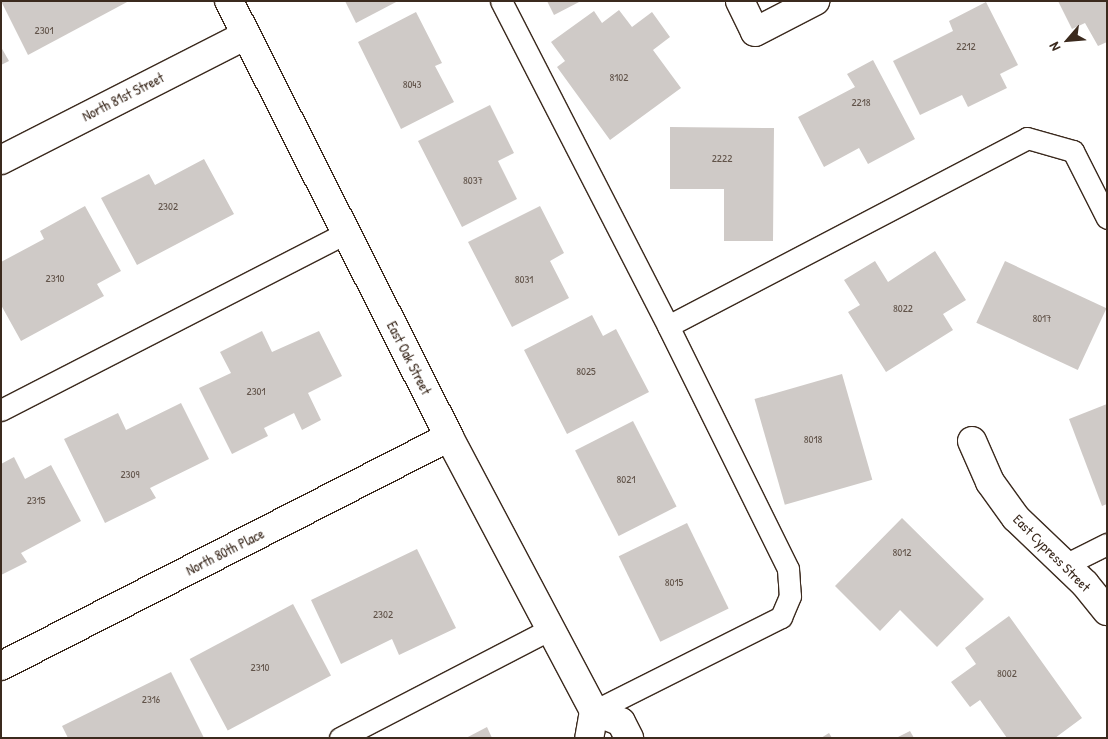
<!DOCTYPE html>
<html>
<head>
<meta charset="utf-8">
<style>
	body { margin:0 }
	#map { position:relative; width:1108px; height:739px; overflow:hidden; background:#fff; font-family:"Patrick Hand",sans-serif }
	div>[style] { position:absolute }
	.building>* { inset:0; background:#cfcac7; transform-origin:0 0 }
	.roads { filter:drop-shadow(1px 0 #3b2a1e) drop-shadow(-1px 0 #3b2a1e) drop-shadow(0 1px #3b2a1e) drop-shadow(0 -1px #3b2a1e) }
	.lane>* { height:21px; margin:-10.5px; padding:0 10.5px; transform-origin:10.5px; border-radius:10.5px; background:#fff }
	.street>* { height:28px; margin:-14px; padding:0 14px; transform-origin:14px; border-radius:14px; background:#fff }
	.secondary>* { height:28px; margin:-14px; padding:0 14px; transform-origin:14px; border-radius:14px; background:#fff }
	span { translate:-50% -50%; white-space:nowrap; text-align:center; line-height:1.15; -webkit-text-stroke:4px #fff; paint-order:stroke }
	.number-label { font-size:11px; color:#605248 }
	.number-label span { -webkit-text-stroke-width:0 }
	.street-label { font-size:14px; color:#3b2a1e }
	.frame { position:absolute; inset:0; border:2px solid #3b2a1e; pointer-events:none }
	.north { position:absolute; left:1043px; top:15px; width:50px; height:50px; -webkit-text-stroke:4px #fff; paint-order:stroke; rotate:243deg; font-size:14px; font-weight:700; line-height:20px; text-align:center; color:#3b2a1e }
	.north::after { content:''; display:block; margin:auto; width:18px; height:22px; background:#3b2a1e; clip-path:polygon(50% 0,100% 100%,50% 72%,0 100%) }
</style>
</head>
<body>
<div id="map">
	<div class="building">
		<div style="clip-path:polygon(1px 1px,129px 1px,28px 55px)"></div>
		<div style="clip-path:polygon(345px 1px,398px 1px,356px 23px)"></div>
		<div style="clip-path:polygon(547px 1px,581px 1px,554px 15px)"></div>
		<div style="clip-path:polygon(1058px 1px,1107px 1px,1107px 42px,1098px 46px,1085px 23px,1072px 29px)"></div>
		<div style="clip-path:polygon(986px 2px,1018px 65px,1000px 74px,1007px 88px,968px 107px,962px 95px,920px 115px,893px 61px,953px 31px,949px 21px)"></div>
		<div style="clip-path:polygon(619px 10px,632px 27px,652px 12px,670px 37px,653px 50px,681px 88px,610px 140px,557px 67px,565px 61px,551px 42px,594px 11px,602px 23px)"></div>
		<div style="clip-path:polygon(416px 12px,442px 63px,435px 66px,454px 102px,401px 129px,358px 42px)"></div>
		<div style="clip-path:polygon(1px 47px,9px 61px,1px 65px)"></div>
		<div style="clip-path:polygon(873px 60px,915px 139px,868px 164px,859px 148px,824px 167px,798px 117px,855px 87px,847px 74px)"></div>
		<div style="clip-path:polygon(490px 105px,514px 153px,498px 161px,517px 199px,462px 227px,418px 141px)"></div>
		<div style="clip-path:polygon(670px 127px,774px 128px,773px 241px,724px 241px,724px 189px,670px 189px)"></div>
		<div style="clip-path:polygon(204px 159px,234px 214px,137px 265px,101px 198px,149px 174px,155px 185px)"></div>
		<div style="clip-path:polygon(85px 206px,121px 271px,97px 284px,104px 296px,21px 341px,1px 305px,1px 262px,44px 239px,40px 231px)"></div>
		<div style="clip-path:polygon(540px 206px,564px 253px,550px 261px,569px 298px,512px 327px,468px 242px)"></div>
		<div style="clip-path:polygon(935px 251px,966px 300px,943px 314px,953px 330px,886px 372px,848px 312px,860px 305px,844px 280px,875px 261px,888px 282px)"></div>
		<div style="left:1005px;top:261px;width:112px;height:68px;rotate:25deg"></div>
		<div style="clip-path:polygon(592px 315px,603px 336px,616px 329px,649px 392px,567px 434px,524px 350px)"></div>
		<div style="clip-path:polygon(262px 331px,272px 352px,319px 331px,342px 376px,308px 393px,321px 420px,302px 430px,294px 413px,264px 428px,268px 436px,232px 454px,199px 388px,231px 373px,220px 352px)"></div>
		<div style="left:842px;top:374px;width:110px;height:91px;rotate:74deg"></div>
		<div style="clip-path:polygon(181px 403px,209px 459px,150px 488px,156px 498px,105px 523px,64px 439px,118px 413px,126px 430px)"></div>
		<div style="clip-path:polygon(1107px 404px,1107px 504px,1102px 506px,1069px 419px)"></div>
		<div style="left:633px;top:421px;width:96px;height:65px;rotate:63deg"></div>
		<div style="clip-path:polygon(14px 457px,25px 479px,51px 465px,81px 521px,21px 553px,27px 562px,1px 575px,1px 464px)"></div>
		<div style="clip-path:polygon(902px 518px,984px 599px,937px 647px,900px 610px,880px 631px,835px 586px)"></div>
		<div style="left:687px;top:523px;width:95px;height:76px;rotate:64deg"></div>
		<div style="clip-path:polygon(417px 549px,456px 628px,399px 655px,392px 639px,341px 664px,311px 600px)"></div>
		<div style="left:293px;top:604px;width:81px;height:117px;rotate:62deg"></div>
		<div style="clip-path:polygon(1009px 616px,1082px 718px,1055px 738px,1007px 738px,980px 700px,970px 707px,951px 682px,976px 664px,965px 648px)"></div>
		<div style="clip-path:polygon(171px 672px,204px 738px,68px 738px,62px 726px)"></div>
		<div style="clip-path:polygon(487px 727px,492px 738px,466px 738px)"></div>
		<div style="clip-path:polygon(910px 731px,914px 738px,896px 738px)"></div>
		<div style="clip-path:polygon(829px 733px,832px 738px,821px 738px)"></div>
	</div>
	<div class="roads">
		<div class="lane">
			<div style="left:501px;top:1px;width:365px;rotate:62.8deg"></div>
			<div style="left:668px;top:326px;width:271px;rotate:63.7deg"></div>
			<div style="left:788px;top:569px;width:27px;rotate:86deg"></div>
			<div style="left:790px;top:596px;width:23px;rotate:113deg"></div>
			<div style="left:781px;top:617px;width:209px;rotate:153.3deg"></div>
			<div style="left:668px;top:326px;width:405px;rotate:-27.6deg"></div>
			<div style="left:1027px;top:138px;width:48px;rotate:15.8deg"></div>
			<div style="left:1073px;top:151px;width:75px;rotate:63.1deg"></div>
			<div style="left:1px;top:410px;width:387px;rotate:-27.2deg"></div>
			<div style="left:1065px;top:565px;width:47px;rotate:-26.6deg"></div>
			<div style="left:340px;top:738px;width:237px;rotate:-27.4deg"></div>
		</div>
		<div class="street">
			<div style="left:740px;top:1px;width:34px;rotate:64deg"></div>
			<div style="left:755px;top:32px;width:68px;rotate:-27.3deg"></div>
			<div style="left:1px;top:160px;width:275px;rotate:-27deg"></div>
			<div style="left:972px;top:441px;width:45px;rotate:66.3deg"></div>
			<div style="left:990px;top:482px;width:44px;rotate:54.2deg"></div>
			<div style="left:1016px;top:518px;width:95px;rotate:43.7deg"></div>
			<div style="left:1085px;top:584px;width:35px;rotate:51deg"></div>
			<div style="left:1px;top:666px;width:503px;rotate:-27.07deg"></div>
		</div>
		<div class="secondary">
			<div style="left:229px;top:1px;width:488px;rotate:63.2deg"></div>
			<div style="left:449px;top:437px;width:310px;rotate:62.1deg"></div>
			<div style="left:594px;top:711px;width:27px;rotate:100deg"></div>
			<div style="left:594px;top:711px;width:29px;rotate:22deg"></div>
			<div style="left:621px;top:722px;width:18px;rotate:63deg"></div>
		</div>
	</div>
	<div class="number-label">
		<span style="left:44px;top:30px">2301</span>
		<span style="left:966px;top:46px">2212</span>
		<span style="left:619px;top:77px">8102</span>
		<span style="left:412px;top:84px">8043</span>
		<span style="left:861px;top:102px">2218</span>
		<span style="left:722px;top:158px">2222</span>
		<span style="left:473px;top:180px">8037</span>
		<span style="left:168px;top:206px">2302</span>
		<span style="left:55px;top:278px">2310</span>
		<span style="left:524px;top:279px">8031</span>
		<span style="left:903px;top:308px">8022</span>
		<span style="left:1042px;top:318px">8017</span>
		<span style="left:586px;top:371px">8025</span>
		<span style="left:256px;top:391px">2301</span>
		<span style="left:813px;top:439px">8018</span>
		<span style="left:130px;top:474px">2309</span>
		<span style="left:626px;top:479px">8021</span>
		<span style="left:36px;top:500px">2315</span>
		<span style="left:902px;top:552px">8012</span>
		<span style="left:674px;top:582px">8015</span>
		<span style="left:383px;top:614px">2302</span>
		<span style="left:260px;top:667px">2310</span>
		<span style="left:1007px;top:673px">8002</span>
		<span style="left:151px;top:699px">2316</span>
	</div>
	<div class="street-label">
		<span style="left:123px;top:97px;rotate:-27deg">North 81st Street</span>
		<span style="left:409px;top:358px;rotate:63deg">East Oak Street</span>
		<span style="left:225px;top:552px;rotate:-27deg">North 80th Place</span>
		<span style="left:1052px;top:553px;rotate:45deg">East Cypress Street</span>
	</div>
	<div class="frame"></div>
	<div class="north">N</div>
</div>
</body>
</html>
